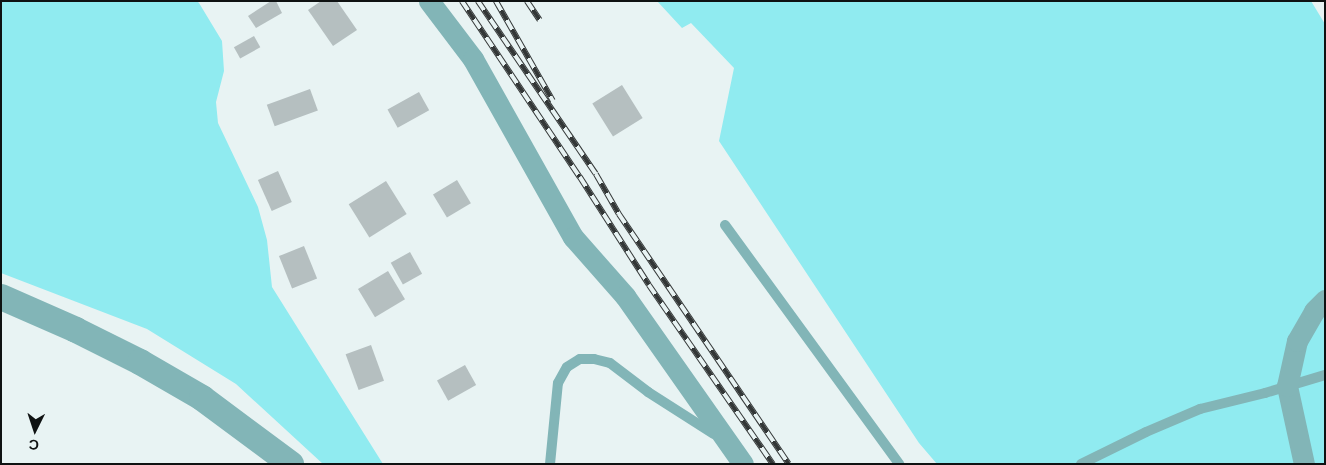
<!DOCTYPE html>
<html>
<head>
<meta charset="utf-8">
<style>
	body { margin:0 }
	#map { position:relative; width:1326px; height:465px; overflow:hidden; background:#e8f3f3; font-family:"Work Sans",sans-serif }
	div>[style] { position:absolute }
	.green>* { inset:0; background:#90ebf0 }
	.building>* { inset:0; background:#b5bfc0; transform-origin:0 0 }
	.service>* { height:10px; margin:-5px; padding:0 5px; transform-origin:5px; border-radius:5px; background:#82b5b7 }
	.minor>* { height:21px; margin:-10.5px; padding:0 10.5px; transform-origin:10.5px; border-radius:10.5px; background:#82b5b7 }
	.tertiary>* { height:26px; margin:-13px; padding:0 13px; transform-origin:13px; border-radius:13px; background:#82b5b7 }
	.rail>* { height:5.5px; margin-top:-2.75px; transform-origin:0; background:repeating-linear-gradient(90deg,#e8f3f3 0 11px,#333737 0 22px); box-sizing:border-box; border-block:1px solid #333737 }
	span { translate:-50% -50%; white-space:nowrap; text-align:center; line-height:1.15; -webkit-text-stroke:4.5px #e8f3f3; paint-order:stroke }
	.frame { position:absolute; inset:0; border:2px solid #0f1212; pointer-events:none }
	.north { position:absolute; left:10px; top:405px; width:50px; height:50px; -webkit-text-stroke:4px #e8f3f3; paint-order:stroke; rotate:184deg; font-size:14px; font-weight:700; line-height:20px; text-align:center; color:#0f1212 }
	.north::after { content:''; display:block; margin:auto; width:18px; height:22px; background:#0f1212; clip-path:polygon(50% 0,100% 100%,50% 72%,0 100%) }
</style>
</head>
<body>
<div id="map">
	<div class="green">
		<div style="clip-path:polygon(1px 1px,197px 1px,199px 3px,222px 41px,224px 71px,216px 102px,218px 123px,258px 207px,267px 240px,272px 287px,383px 464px,323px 464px,236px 384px,147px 329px,1px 273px)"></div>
		<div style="clip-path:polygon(657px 1px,1311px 1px,1325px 24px,1325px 464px,937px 464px,919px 443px,719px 141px,734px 68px,691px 23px,682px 28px)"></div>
	</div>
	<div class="building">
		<div style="clip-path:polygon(271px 1px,276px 1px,282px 13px,256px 28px,248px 16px)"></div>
		<div style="clip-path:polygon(321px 1px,337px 1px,357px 30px,333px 46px,308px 10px)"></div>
		<div style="left:254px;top:36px;width:13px;height:23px;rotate:61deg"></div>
		<div style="left:622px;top:85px;width:39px;height:35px;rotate:58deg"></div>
		<div style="left:310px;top:89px;width:23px;height:46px;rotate:70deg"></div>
		<div style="left:419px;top:92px;width:21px;height:36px;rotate:61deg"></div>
		<div style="left:278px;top:171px;width:34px;height:22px;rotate:66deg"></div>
		<div style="left:457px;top:180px;width:27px;height:28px;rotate:59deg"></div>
		<div style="left:386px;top:181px;width:39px;height:44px;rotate:58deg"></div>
		<div style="left:304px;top:246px;width:35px;height:27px;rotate:68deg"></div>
		<div style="left:410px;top:252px;width:25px;height:22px;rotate:61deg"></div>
		<div style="left:388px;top:271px;width:33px;height:35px;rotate:59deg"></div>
		<div style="left:371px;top:345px;width:38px;height:27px;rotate:70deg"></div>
		<div style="left:465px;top:365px;width:23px;height:32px;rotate:61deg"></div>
	</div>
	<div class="service">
		<div style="left:725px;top:225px;width:296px;rotate:53.9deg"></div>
		<div style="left:550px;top:464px;width:81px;rotate:-84.4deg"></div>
		<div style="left:558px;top:383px;width:18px;rotate:-61deg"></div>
		<div style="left:567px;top:367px;width:15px;rotate:-32deg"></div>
		<div style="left:580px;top:359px;width:14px"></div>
		<div style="left:594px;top:359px;width:16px;rotate:14deg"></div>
		<div style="left:610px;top:363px;width:48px;rotate:37.3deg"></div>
		<div style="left:648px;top:392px;width:78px;rotate:32.5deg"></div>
		<div style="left:1081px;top:464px;width:72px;rotate:-26.2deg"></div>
		<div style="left:1146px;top:432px;width:59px;rotate:-23.1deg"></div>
		<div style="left:1200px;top:409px;width:67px;rotate:-13.8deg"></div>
		<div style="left:1265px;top:393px;width:63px;rotate:-16.7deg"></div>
	</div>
	<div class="minor">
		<div style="left:429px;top:1px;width:73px;rotate:52.8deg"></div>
		<div style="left:473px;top:59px;width:204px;rotate:60.7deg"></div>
		<div style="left:573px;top:237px;width:79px;rotate:48.6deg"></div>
		<div style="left:625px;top:296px;width:205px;rotate:54.9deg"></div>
		<div style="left:1304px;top:464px;width:80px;rotate:-102.3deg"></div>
		<div style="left:1287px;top:386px;width:46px;rotate:-77.5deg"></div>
		<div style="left:1297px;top:341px;width:34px;rotate:-60deg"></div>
		<div style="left:1314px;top:311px;width:16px;rotate:-45deg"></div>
	</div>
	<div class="tertiary">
		<div style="left:1px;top:297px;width:82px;rotate:23.7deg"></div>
		<div style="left:76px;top:330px;width:72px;rotate:26.6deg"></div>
		<div style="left:140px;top:362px;width:72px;rotate:30.1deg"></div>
		<div style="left:202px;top:398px;width:111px;rotate:36.6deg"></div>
	</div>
	<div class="rail">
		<div style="left:462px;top:1px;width:212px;rotate:56.2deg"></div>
		<div style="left:580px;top:177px;width:128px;rotate:57.4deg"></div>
		<div style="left:649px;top:285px;width:218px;rotate:55.3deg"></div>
		<div style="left:478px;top:1px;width:209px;rotate:55.7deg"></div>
		<div style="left:596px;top:174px;width:46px;rotate:60.1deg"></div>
		<div style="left:619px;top:214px;width:302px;rotate:55.8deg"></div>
		<div style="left:496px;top:1px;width:115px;rotate:60.3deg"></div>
		<div style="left:527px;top:1px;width:23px;rotate:56deg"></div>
	</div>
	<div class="frame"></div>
	<div class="north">С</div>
</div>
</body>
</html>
